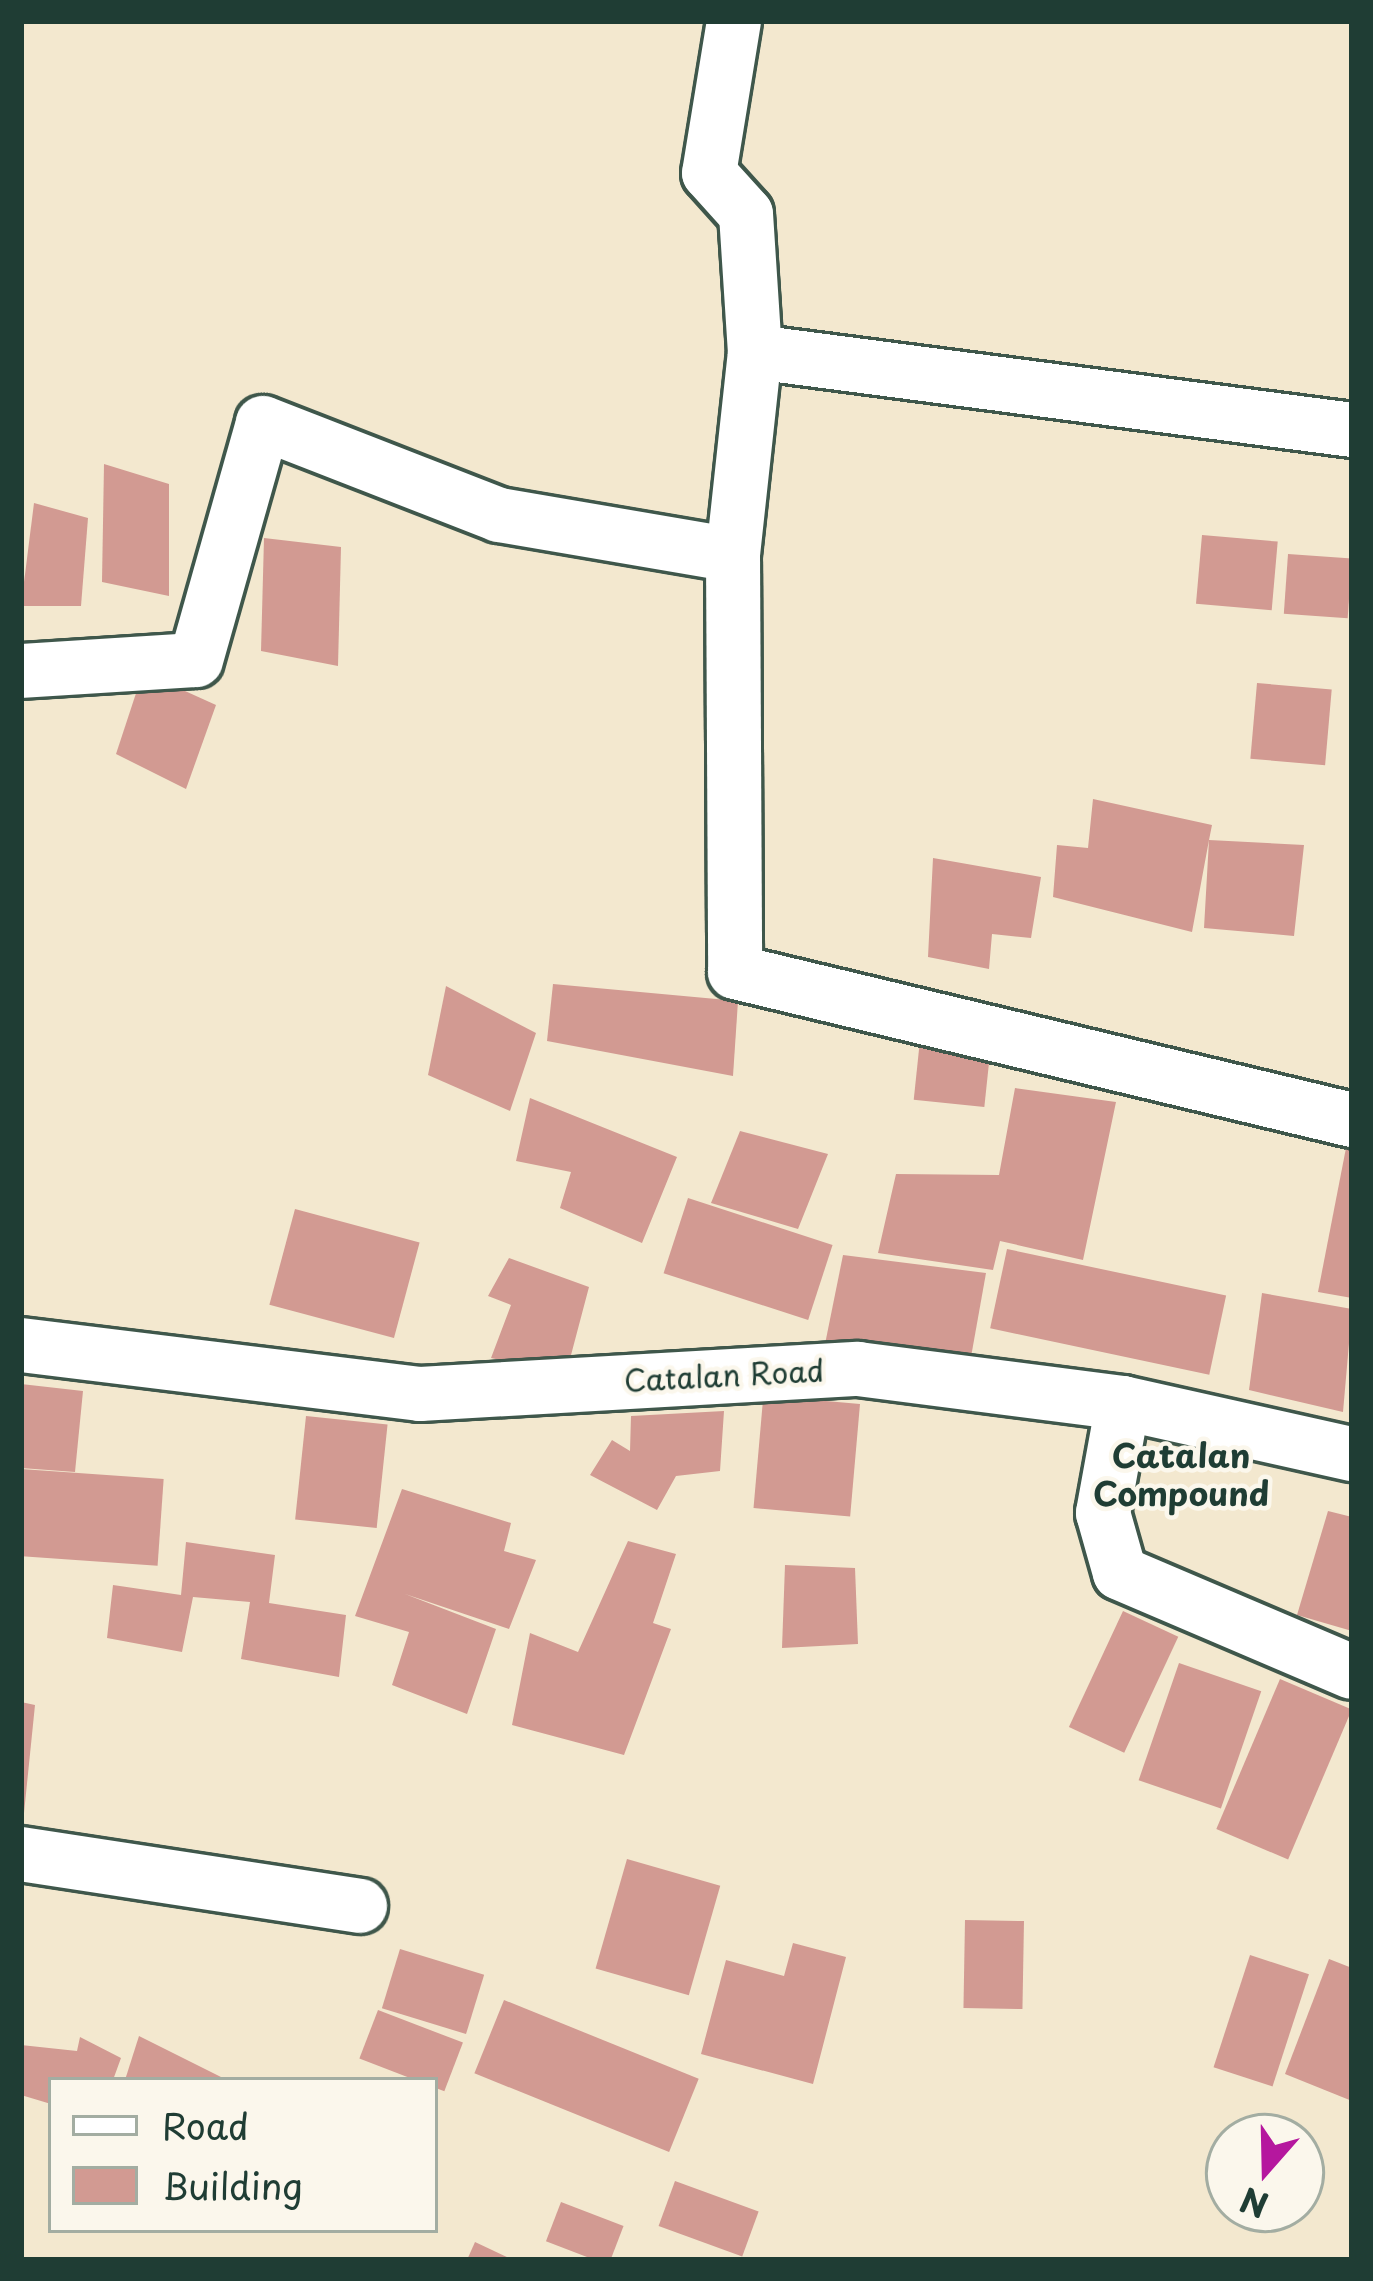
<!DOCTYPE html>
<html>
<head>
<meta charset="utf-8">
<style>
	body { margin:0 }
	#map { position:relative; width:1373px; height:2281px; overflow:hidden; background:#f3e8cf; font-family:"Playpen Sans",sans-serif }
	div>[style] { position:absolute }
	.building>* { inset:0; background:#d29a92; transform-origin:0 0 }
	.roads { filter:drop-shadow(3px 0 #3f574b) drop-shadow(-3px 0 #3f574b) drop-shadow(0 3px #3f574b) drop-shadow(0 -3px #3f574b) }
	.street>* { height:54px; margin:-27px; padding:0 27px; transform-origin:27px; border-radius:27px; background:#fff }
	span { translate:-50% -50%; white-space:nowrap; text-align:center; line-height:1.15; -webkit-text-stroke:9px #fbf7ec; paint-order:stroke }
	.street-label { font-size:30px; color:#1f3d34 }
	.neighbourhood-label { font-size:33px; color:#1f3d34; font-weight:700 }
	.frame { position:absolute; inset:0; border:24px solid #1f3d34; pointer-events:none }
	.legend { position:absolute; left:48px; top:2077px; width:390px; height:156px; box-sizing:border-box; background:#fbf7ec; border:3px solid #a3ada2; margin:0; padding:15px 21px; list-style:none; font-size:36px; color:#1f3d34 }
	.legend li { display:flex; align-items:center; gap:24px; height:60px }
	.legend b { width:60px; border:3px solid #a3ada2 }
	.north { position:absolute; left:1205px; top:2113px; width:120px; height:120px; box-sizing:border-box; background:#fbf7ec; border:3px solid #a3ada2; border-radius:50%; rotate:200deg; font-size:33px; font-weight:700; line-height:48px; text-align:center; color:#1f3d34 }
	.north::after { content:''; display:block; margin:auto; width:42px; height:54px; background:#b5179e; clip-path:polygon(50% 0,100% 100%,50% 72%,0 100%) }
</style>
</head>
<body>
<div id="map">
	<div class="building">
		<div style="clip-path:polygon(104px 464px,169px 484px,169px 596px,102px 582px)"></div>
		<div style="clip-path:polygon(34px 503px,88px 518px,81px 606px,21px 606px)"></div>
		<div style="left:1202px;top:535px;width:76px;height:69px;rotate:5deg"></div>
		<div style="clip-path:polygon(264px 538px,341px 547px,338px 666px,261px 651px)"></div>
		<div style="left:1288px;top:554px;width:64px;height:60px;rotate:4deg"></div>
		<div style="clip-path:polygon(143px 672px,216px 705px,186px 789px,116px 754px)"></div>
		<div style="left:1257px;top:683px;width:75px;height:76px;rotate:5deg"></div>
		<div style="clip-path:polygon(1093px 799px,1212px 825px,1209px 840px,1304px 845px,1294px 936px,1204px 928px,1209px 840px,1192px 932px,1053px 897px,1057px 845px,1088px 848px)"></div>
		<div style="clip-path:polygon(933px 858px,1041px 877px,1031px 938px,992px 934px,989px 969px,928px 957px)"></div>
		<div style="clip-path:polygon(553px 984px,738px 1001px,733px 1076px,547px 1041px)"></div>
		<div style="clip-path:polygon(446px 986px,536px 1033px,510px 1111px,428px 1075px)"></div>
		<div style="left:920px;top:1040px;width:71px;height:60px;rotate:6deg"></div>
		<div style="clip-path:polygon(1015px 1088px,1116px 1102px,1083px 1260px,1000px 1241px,993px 1270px,878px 1253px,896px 1174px,999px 1175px)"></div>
		<div style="clip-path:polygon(530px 1098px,677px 1157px,642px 1243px,560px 1208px,571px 1172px,516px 1161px)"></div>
		<div style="clip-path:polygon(740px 1131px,828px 1154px,798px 1229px,711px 1203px)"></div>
		<div style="clip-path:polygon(1346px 1148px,1352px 1149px,1352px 1298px,1318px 1292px)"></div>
		<div style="left:688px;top:1198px;width:152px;height:79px;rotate:18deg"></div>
		<div style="left:295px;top:1209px;width:129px;height:99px;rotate:15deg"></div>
		<div style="left:1007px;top:1249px;width:224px;height:81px;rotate:12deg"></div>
		<div style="clip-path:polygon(843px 1255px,986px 1273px,971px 1357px,822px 1359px)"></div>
		<div style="clip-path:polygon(509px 1258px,589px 1287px,566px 1374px,491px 1358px,511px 1305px,488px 1296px)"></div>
		<div style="clip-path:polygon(1262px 1293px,1352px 1309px,1343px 1412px,1249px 1390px)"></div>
		<div style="clip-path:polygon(21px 1384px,83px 1391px,75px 1472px,21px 1468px)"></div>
		<div style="left:860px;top:1404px;width:113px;height:97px;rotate:95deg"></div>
		<div style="clip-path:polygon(724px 1411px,720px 1471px,676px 1476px,657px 1510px,590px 1475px,612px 1440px,630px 1451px,631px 1416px)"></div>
		<div style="left:306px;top:1416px;width:82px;height:104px;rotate:6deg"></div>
		<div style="left:21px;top:1469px;width:143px;height:87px;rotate:4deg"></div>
		<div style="clip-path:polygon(402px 1489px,511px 1523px,504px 1551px,536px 1560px,509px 1629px,405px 1594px,496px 1629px,467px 1714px,392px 1685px,409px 1632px,355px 1616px)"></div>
		<div style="clip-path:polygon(1328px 1511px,1352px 1517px,1352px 1631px,1297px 1615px)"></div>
		<div style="clip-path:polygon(628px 1541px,676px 1554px,653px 1623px,671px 1629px,624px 1755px,512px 1725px,530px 1633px,578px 1652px)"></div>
		<div style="clip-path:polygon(186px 1542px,275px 1555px,269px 1603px,346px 1615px,339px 1677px,241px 1659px,250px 1602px,193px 1597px,182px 1652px,107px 1638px,113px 1585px,181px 1595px)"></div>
		<div style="clip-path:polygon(785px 1565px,855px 1568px,858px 1644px,782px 1648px)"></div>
		<div style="left:1123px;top:1611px;width:61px;height:128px;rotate:25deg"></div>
		<div style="left:1179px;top:1663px;width:87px;height:124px;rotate:19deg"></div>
		<div style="left:1280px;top:1679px;width:78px;height:163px;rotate:23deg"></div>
		<div style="clip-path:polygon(21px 1702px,35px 1705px,24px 1813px,21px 1812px)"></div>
		<div style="left:627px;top:1859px;width:97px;height:114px;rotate:16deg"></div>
		<div style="left:965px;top:1920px;width:59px;height:88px;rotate:1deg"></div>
		<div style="clip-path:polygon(793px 1943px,846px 1957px,813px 2084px,701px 2054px,726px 1960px,784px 1976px)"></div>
		<div style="left:400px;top:1949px;width:88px;height:62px;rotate:17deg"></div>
		<div style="left:1250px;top:1955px;width:62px;height:118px;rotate:18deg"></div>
		<div style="clip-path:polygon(1329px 1959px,1352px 1968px,1352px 2101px,1285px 2074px)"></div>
		<div style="left:504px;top:2000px;width:210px;height:79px;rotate:22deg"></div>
		<div style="left:378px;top:2010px;width:91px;height:52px;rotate:21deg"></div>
		<div style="clip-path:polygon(139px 2036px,227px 2080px,125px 2080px)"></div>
		<div style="clip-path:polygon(80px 2037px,121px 2058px,113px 2080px,51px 2080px,51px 2104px,21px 2095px,21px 2045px,77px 2051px)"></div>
		<div style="left:675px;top:2181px;width:89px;height:48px;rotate:20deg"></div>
		<div style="left:561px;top:2202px;width:67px;height:42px;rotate:21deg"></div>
		<div style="clip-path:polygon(475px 2242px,513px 2260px,467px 2260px)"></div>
	</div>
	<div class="roads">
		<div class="street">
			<div style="left:734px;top:21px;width:154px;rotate:99.3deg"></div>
			<div style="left:709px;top:173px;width:55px;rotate:47.9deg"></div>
			<div style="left:746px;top:214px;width:138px;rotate:86.3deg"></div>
			<div style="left:755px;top:352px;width:204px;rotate:96.2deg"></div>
			<div style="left:733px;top:555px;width:417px;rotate:89.7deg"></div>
			<div style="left:735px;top:972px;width:635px;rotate:13.49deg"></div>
			<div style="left:755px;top:352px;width:602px;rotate:7.44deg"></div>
			<div style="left:21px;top:671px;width:175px;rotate:-3.6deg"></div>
			<div style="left:196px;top:660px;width:246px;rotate:-74.2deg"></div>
			<div style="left:263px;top:423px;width:253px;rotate:21.3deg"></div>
			<div style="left:499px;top:515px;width:237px;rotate:9.7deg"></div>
			<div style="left:21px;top:1345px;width:402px;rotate:7deg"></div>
			<div style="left:420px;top:1394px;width:439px;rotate:-3.3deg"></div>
			<div style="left:858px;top:1369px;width:267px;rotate:7.3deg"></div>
			<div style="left:1123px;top:1403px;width:235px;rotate:12.6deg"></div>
			<div style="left:1123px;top:1403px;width:112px;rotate:100.3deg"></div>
			<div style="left:1103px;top:1513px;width:62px;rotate:74.2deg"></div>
			<div style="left:1120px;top:1573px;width:252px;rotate:23.1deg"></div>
			<div style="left:21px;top:1854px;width:343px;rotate:8.7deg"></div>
		</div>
	</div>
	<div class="street-label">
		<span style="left:724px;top:1375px;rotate:-3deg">Catalan Road</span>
	</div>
	<div class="neighbourhood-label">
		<span style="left:1181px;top:1474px">Catalan<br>Compound</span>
	</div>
	<div class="frame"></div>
	<ul class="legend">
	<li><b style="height:15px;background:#fff"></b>Road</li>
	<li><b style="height:33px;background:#d29a92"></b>Building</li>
	</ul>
	<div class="north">N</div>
</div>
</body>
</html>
